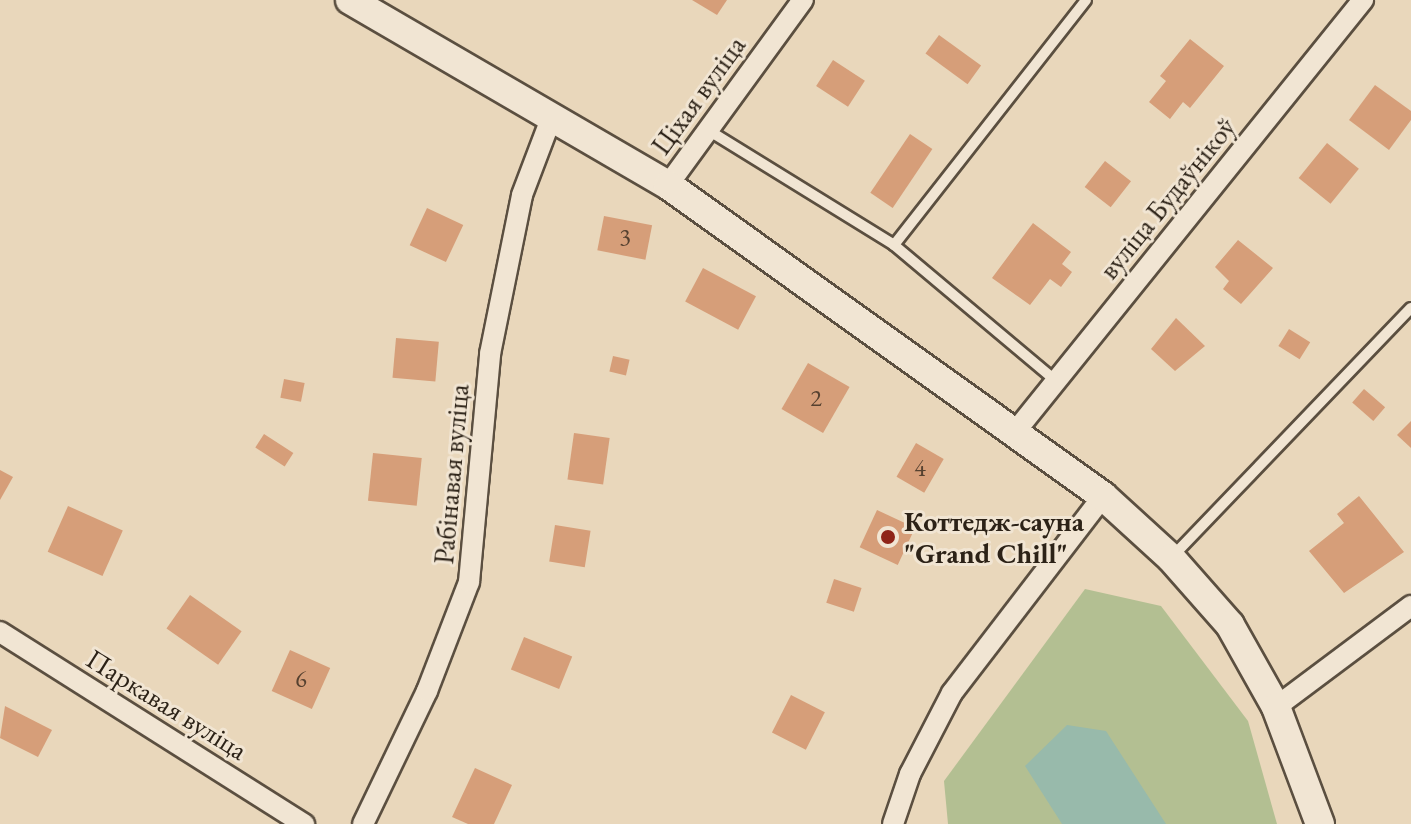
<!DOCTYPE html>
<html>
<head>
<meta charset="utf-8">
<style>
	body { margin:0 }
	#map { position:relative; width:1411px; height:824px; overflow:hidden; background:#e9d7bb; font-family:"EB Garamond",serif }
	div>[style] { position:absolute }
	.green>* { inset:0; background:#b3bf92 }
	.water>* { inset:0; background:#98baab }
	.building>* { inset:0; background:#d69e79; transform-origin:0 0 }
	.roads { filter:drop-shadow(2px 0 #5b4f40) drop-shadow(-2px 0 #5b4f40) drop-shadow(0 2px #5b4f40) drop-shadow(0 -2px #5b4f40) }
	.lane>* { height:10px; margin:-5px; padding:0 5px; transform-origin:5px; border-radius:5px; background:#f1e5d3 }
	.street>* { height:20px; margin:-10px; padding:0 10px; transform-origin:10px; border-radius:10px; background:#f1e5d3 }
	.secondary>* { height:28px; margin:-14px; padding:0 14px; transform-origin:14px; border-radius:14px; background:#f1e5d3 }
	.dots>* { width:22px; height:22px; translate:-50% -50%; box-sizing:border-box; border:4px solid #f1e5d3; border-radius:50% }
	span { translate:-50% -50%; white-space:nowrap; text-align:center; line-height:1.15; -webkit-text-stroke:6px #f1e5d3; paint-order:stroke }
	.number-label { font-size:24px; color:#564130 }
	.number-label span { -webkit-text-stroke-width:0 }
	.street-label { font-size:28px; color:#2c2217 }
	.poi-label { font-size:28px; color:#2c2217; font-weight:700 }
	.left { translate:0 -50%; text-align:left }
</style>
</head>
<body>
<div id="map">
	<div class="green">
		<div style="clip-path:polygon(1085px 589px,1161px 606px,1248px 721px,1277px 824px,948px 824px,944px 781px)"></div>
	</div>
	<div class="water">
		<div style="clip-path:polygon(1067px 725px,1106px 731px,1166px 824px,1062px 824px,1025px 766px)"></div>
	</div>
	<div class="building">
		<div style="clip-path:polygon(692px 0,727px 0,717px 15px)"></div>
		<div style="left:939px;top:35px;width:52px;height:23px;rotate:36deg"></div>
		<div style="clip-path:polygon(1190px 39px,1224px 66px,1190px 108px,1183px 102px,1170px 119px,1149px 102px,1166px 81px,1160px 76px)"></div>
		<div style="left:833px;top:60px;width:38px;height:31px;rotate:33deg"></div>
		<div style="clip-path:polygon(1375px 85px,1411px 111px,1411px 120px,1389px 150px,1349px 120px)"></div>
		<div style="left:910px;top:134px;width:27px;height:71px;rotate:34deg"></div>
		<div style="left:1327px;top:143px;width:41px;height:45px;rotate:39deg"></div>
		<div style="left:1105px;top:161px;width:33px;height:33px;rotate:38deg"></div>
		<div style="left:427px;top:208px;width:40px;height:41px;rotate:25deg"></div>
		<div style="left:604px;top:216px;width:49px;height:35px;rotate:11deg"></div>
		<div style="clip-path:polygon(1033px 223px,1071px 252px,1062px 264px,1072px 272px,1061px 287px,1050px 279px,1030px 305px,992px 278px)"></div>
		<div style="clip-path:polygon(1238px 240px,1273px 268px,1241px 304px,1223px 289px,1229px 281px,1215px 267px)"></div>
		<div style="left:703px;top:268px;width:60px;height:38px;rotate:28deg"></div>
		<div style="clip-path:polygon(1176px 318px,1205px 346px,1175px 371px,1151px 349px)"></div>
		<div style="left:1289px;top:329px;width:25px;height:20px;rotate:32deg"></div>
		<div style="left:396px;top:338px;width:43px;height:40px;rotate:5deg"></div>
		<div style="left:613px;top:356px;width:17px;height:16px;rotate:13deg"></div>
		<div style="left:808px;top:363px;width:48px;height:53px;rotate:30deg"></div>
		<div style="left:284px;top:379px;width:21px;height:19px;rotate:11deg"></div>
		<div style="left:1364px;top:389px;width:28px;height:18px;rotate:41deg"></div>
		<div style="clip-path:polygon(1411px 421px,1411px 448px,1397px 435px)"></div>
		<div style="left:574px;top:433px;width:36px;height:47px;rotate:8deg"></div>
		<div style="left:264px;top:434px;width:35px;height:16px;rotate:33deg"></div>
		<div style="left:916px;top:443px;width:32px;height:39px;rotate:30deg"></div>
		<div style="left:373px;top:453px;width:49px;height:48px;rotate:6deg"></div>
		<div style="clip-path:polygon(0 470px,13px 477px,0 500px)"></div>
		<div style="clip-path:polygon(1359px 496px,1404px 552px,1344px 593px,1309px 551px,1344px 523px,1337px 514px)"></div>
		<div style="left:68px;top:506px;width:60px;height:50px;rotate:24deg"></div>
		<div style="left:877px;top:510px;width:42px;height:41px;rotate:25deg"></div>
		<div style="left:555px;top:525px;width:36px;height:37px;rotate:9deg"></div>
		<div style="left:834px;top:579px;width:29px;height:25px;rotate:18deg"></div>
		<div style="left:190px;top:595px;width:63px;height:41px;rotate:35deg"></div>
		<div style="left:524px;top:637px;width:52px;height:35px;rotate:22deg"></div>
		<div style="left:290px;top:650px;width:44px;height:45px;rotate:24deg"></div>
		<div style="left:791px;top:695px;width:38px;height:42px;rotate:27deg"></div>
		<div style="clip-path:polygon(5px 706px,52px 730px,38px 757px,0 738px)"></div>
		<div style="clip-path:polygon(475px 768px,512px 785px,494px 824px,468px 824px,452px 817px)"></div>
	</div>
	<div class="roads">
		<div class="lane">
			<div style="left:708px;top:130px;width:219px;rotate:31.7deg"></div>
			<div style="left:894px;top:245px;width:212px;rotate:40deg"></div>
			<div style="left:894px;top:245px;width:311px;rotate:-51.9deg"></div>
			<div style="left:1172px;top:557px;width:345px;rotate:-46.2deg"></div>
		</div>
		<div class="street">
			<div style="left:668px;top:185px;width:229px;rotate:-53.9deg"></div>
			<div style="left:1015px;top:432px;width:555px;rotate:-51.15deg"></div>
			<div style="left:0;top:632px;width:360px;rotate:32.3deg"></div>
			<div style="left:1276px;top:707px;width:169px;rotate:-36.8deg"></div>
			<div style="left:363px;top:824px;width:148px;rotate:-64.3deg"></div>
			<div style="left:427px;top:691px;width:117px;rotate:-68.9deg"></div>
			<div style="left:469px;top:582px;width:229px;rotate:-84.7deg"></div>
			<div style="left:490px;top:354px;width:162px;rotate:-78.6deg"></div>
			<div style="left:522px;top:195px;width:85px;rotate:-69.2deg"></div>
			<div style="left:893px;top:824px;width:53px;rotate:-71.2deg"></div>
			<div style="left:910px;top:774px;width:91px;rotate:-62.6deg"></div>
			<div style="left:952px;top:693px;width:248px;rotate:-52.5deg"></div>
		</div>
		<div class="secondary">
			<div style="left:350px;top:0;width:368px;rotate:30.2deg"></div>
			<div style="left:668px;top:185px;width:535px;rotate:35.56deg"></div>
			<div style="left:1103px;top:496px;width:92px;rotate:42.4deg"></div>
			<div style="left:1171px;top:558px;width:89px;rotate:48.6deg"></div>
			<div style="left:1230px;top:625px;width:94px;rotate:60.7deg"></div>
			<div style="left:1276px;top:707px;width:125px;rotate:69.4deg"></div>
		</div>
	</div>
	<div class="dots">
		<div style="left:888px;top:537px;background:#8f2418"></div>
	</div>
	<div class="number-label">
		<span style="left:625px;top:237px">3</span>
		<span style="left:816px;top:398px">2</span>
		<span style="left:920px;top:468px">4</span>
		<span style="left:301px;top:679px">6</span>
	</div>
	<div class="street-label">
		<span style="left:698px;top:95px;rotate:-54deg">Ціхая вуліца</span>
		<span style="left:1167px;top:198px;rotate:-51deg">вуліца Будаўнікоў</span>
		<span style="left:451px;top:474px;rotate:-85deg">Рабінавая вуліца</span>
		<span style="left:167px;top:704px;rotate:32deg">Паркавая вуліца</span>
	</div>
	<div class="poi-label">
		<span class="left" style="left:904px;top:537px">Коттедж-сауна<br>"Grand Chill"</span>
	</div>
</div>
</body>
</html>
